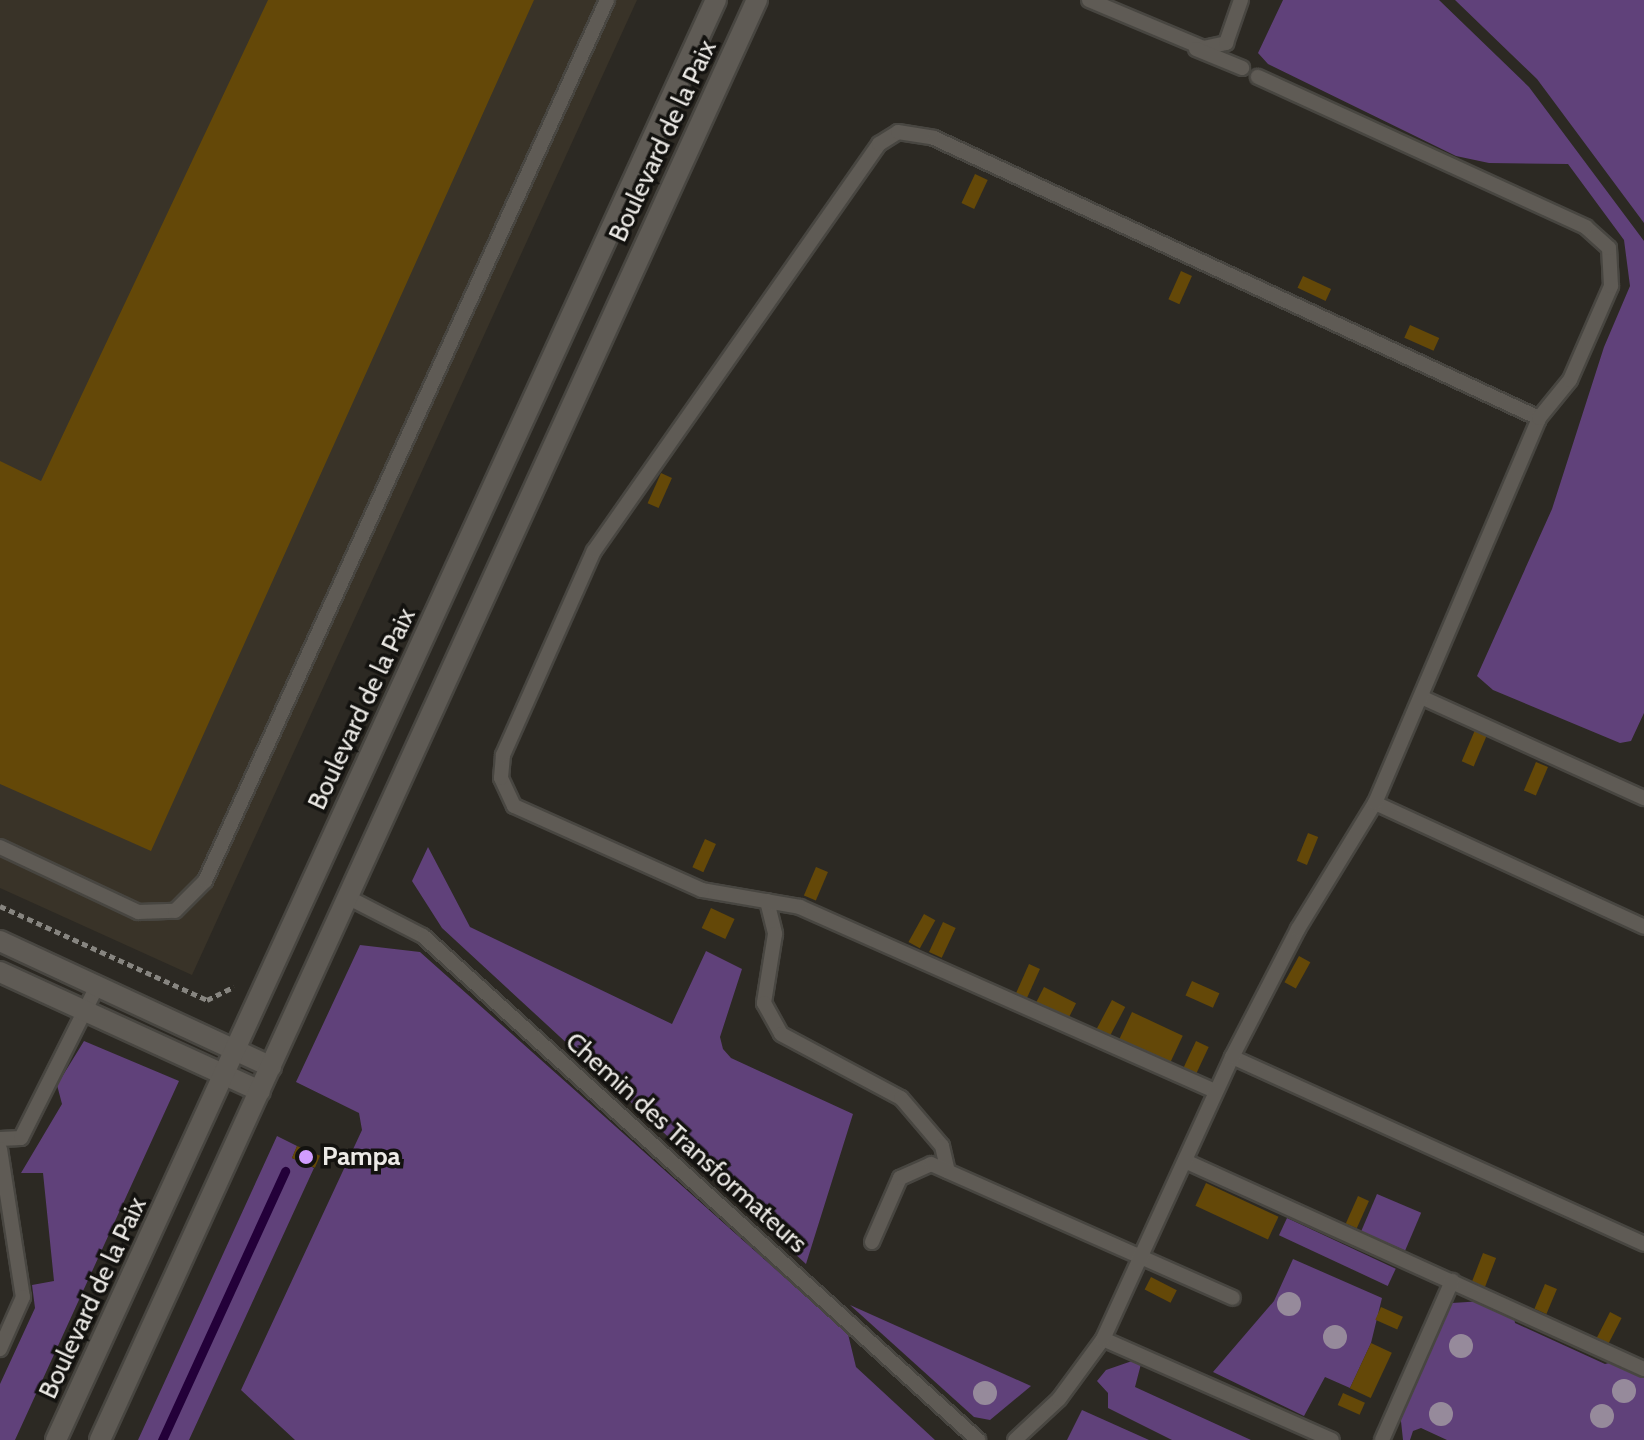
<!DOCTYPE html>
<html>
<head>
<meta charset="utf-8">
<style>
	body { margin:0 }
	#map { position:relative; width:1644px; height:1440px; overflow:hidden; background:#2c2923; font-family:Cabin,sans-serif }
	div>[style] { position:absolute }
	.built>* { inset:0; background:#393328 }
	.green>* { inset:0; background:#60417a; transform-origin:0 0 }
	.stream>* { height:9px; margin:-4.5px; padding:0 4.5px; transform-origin:4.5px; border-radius:4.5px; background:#230039 }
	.building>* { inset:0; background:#644808; transform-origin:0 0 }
	.path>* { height:5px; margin-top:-2.5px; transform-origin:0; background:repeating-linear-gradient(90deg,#878580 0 6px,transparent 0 10px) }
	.roads { filter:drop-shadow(2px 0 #484641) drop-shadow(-2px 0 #484641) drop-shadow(0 2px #484641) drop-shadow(0 -2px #484641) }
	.service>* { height:14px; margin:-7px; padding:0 7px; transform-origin:7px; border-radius:7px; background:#5f5b55 }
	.minor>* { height:20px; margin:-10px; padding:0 10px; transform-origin:10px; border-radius:10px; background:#5f5b55 }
	.secondary>* { height:20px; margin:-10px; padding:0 10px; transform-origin:10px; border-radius:10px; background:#5f5b55 }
	.trees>* { width:24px; height:24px; margin:-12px; border-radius:50%; background:#968a9b }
	.dots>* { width:22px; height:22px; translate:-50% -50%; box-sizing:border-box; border:4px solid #13120f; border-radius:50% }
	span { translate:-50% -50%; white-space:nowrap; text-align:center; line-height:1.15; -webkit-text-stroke:7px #13120f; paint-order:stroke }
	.street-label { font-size:26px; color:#eceae6 }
	.poi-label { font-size:26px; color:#eceae6; font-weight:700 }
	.left { translate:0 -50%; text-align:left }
</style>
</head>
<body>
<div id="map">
	<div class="built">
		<div style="clip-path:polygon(0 0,637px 0,192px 975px,0 888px)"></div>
	</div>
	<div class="green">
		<div style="clip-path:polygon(1283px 0,1439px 0,1529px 87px,1644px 241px,1644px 713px,1631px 741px,1620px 743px,1493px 690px,1477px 676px,1552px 509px,1604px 347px,1630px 286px,1624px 240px,1568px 164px,1489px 163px,1456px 156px,1268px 64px,1258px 53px)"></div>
		<div style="clip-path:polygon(1455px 0,1644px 0,1644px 223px,1537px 79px)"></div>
		<div style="clip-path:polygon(428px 847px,470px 927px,672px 1024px,706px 951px,742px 969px,720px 1037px,723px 1049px,731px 1058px,853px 1114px,806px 1264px,442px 928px,412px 881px)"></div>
		<div style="clip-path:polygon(360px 945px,420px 952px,848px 1334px,856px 1367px,935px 1440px,295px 1440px,241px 1390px,362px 1130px,359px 1113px,296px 1082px)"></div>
		<div style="clip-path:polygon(84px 1041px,179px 1081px,15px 1440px,0 1440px,0 1384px,35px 1308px,32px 1285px,54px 1281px,43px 1173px,21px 1173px,62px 1104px,57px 1085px)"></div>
		<div style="clip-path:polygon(277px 1136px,297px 1146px,292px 1158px,314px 1168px,189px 1440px,138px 1440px)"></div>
		<div style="left:1377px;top:1194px;width:48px;height:41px;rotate:23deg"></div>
		<div style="left:1287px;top:1218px;width:120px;height:19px;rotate:25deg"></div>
		<div style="clip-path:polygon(1293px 1259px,1382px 1298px,1371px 1343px,1350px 1388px,1325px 1377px,1304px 1416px,1213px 1372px,1274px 1301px)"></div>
		<div style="clip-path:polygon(1483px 1301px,1514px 1317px,1515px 1323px,1605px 1364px,1617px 1361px,1644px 1375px,1644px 1440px,1447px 1440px,1421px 1428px,1413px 1431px,1410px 1440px,1403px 1440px,1400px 1412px,1452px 1303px)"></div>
		<div style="clip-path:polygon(850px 1305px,1031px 1386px,990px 1420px,974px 1417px)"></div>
		<div style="clip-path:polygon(1132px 1361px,1141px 1364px,1135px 1387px,1251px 1440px,1172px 1440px,1108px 1408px,1108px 1393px,1097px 1381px,1106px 1370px)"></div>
		<div style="clip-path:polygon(1082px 1410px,1149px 1440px,1067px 1440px)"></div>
	</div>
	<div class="stream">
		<div style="left:162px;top:1440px;width:296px;rotate:-65.4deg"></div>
	</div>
	<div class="building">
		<div style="clip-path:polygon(268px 0,534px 0,151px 851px,0 784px,0 461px,41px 481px)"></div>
		<div style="left:975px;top:174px;width:14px;height:32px;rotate:25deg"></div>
		<div style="left:1181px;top:271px;width:12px;height:31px;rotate:24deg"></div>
		<div style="left:1303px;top:276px;width:31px;height:13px;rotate:25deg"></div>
		<div style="left:1410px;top:325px;width:32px;height:14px;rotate:24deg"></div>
		<div style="left:661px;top:473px;width:12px;height:33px;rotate:24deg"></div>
		<div style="left:1475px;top:730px;width:13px;height:34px;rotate:23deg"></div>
		<div style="left:1536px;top:762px;width:13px;height:31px;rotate:23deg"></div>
		<div style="left:1308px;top:833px;width:11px;height:30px;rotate:22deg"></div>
		<div style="left:705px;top:839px;width:12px;height:31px;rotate:24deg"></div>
		<div style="left:816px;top:867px;width:13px;height:31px;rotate:23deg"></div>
		<div style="left:711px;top:908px;width:26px;height:22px;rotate:25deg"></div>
		<div style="left:924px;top:914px;width:13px;height:32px;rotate:29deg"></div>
		<div style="left:943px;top:922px;width:14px;height:33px;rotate:25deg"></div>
		<div style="left:1299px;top:956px;width:13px;height:30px;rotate:29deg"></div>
		<div style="left:1029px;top:964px;width:12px;height:32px;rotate:24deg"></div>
		<div style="left:1192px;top:981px;width:30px;height:16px;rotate:24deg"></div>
		<div style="left:1044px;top:987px;width:36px;height:19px;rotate:27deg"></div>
		<div style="left:1112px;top:1000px;width:15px;height:33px;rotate:28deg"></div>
		<div style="left:1132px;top:1012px;width:56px;height:32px;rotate:25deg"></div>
		<div style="left:1196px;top:1041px;width:14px;height:29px;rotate:25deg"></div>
		<div style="left:297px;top:1146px;width:25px;height:13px;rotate:23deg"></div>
		<div style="left:1206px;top:1183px;width:80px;height:25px;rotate:25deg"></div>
		<div style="left:1358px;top:1196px;width:12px;height:30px;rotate:24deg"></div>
		<div style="left:1483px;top:1253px;width:14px;height:32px;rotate:21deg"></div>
		<div style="left:1151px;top:1277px;width:29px;height:14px;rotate:27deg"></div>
		<div style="left:1545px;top:1284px;width:13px;height:27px;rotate:23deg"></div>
		<div style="left:1381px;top:1307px;width:24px;height:14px;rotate:24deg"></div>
		<div style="left:1610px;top:1312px;width:13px;height:29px;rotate:27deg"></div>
		<div style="left:1371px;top:1343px;width:23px;height:50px;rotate:25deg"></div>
		<div style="left:1343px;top:1393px;width:24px;height:13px;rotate:24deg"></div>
	</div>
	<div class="path">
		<div style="left:0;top:906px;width:227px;rotate:24.4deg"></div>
		<div style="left:207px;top:1000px;width:30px;rotate:-26deg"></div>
	</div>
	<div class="roads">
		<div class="service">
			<div style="left:1089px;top:0;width:124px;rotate:22.8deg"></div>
			<div style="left:1203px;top:48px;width:24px;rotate:-12deg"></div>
			<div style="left:1226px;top:43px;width:46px;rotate:-70.8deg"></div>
			<div style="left:1196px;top:49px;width:50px;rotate:22.4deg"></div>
			<div style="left:1421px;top:697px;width:245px;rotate:24.4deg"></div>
			<div style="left:1375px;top:803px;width:296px;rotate:24.7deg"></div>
			<div style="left:0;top:847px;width:153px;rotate:25.2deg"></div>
			<div style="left:138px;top:912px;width:37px;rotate:-2deg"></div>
			<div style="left:175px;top:911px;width:42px;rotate:-45deg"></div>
			<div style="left:205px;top:881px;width:968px;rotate:-65.47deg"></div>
			<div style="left:349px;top:898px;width:83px;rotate:27.2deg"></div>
			<div style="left:423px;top:936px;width:750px;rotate:42.24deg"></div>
			<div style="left:767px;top:901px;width:34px;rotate:76deg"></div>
			<div style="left:775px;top:934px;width:70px;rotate:99.1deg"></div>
			<div style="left:764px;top:1003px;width:35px;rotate:61deg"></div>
			<div style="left:781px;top:1034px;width:136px;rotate:28.1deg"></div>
			<div style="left:901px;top:1098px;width:63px;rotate:49.5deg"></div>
			<div style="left:942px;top:1146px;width:26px;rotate:77deg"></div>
			<div style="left:1232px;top:1057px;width:452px;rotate:24.4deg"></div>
			<div style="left:1215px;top:1091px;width:454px;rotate:-156.1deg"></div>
			<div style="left:800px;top:907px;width:99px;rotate:-170.2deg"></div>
			<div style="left:702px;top:890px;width:206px;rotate:-155.9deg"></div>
			<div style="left:514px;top:806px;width:31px;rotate:-115deg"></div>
			<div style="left:501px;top:778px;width:23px;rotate:-85deg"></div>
			<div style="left:503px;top:755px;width:223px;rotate:-66deg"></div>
			<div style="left:594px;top:551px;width:497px;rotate:-55deg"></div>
			<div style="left:879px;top:144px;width:22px;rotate:-32deg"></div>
			<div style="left:898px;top:132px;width:36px;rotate:9deg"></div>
			<div style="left:934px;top:138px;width:667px;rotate:24.84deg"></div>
			<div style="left:0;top:1139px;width:21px;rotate:-3deg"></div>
			<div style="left:21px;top:1138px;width:170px;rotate:-63.4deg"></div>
			<div style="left:0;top:1149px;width:150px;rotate:81.2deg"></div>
			<div style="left:23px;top:1297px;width:57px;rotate:113.9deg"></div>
			<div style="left:1185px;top:1161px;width:504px;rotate:24.38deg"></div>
			<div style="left:872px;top:1242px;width:70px;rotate:-66.4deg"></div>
			<div style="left:900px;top:1178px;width:34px;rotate:-24deg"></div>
			<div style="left:931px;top:1164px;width:330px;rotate:23.9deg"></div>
			<div style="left:1103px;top:1339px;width:250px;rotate:23.8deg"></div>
			<div style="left:1015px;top:1440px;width:60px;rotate:-43deg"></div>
			<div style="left:1059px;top:1399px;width:74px;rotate:-53.7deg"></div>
			<div style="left:1103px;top:1339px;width:310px;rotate:-65.4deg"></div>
			<div style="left:1232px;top:1057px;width:144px;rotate:-62.7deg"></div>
			<div style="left:1298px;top:929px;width:148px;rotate:-58.6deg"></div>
			<div style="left:1375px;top:803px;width:418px;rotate:-66.9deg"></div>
			<div style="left:1539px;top:418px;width:49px;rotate:-50.8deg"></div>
			<div style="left:1570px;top:380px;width:103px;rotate:-66.4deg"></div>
			<div style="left:1611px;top:286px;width:38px;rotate:-93deg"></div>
			<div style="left:1609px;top:248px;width:31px;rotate:-138deg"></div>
			<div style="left:1586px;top:227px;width:361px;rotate:-155.4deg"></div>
			<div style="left:1382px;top:1440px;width:174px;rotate:-66.2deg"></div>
		</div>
		<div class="minor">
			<div style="left:0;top:941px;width:299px;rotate:24.9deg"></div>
			<div style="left:0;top:972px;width:286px;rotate:24.6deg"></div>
		</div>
		<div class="secondary">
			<div style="left:56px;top:1440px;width:1584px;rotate:-65.38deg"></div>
			<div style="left:100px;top:1440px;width:1583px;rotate:-65.48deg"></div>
		</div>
	</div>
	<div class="trees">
		<div style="left:1289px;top:1304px"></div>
		<div style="left:1335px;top:1337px"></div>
		<div style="left:1461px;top:1346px"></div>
		<div style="left:1624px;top:1391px"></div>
		<div style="left:985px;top:1393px"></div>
		<div style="left:1441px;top:1414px"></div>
		<div style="left:1602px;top:1416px"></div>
	</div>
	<div class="dots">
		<div style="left:306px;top:1157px;background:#d19dfe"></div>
	</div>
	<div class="street-label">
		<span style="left:663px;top:141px;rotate:-65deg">Boulevard de la Paix</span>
		<span style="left:362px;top:709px;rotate:-65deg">Boulevard de la Paix</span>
		<span style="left:686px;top:1143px;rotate:42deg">Chemin des Transformateurs</span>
		<span style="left:93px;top:1298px;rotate:-65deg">Boulevard de la Paix</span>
	</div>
	<div class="poi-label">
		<span class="left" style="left:322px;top:1157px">Pampa</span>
	</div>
</div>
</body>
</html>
